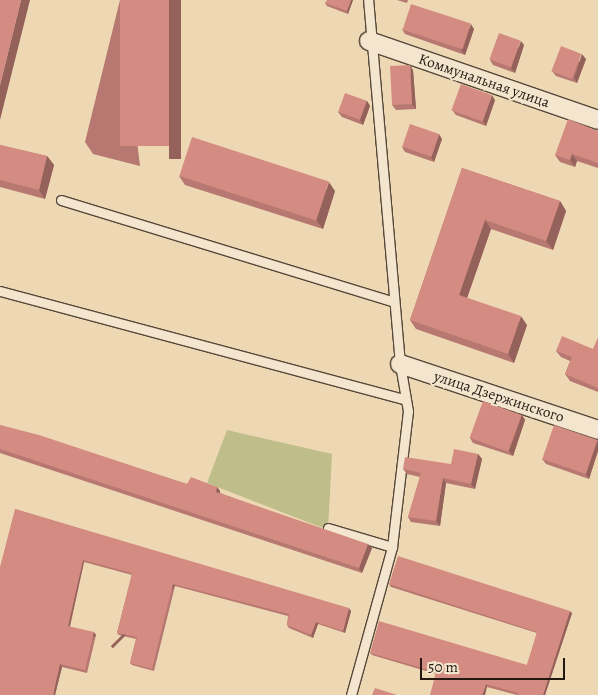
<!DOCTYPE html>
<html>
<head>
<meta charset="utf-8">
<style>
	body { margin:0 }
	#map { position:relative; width:598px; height:695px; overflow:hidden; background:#eed8b4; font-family:Alegreya,serif }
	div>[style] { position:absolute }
	.green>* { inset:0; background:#bfbd89 }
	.roads { filter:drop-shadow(1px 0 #56483a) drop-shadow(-1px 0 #56483a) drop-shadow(0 1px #56483a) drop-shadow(0 -1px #56483a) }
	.lane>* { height:9px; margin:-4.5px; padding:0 4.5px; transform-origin:4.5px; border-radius:4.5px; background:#f4e6ce }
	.street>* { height:18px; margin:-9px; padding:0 9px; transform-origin:9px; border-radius:9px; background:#f4e6ce }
	.wall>* { inset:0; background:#b67870 }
	.shaded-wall>* { inset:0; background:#94625b; transform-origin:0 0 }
	.building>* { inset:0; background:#d48c82; transform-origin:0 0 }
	span { translate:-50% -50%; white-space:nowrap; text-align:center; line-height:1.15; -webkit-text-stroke:4px #f4e6ce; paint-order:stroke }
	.street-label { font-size:15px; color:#231811 }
	.scale { position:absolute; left:420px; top:658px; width:145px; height:22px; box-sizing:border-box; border:2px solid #231811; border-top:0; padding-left:6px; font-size:15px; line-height:18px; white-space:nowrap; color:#231811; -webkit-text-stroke:4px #f4e6ce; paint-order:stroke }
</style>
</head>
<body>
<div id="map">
	<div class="green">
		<div style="clip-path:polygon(227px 430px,332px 454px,328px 530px,207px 483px)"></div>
	</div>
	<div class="roads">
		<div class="lane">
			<div style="left:61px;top:200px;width:348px;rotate:17deg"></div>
			<div style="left:0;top:291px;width:420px;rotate:15deg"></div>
			<div style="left:328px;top:528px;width:67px;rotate:16.5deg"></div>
			<div style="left:351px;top:695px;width:154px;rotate:-74.5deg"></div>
			<div style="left:392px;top:547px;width:137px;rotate:-83.3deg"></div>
			<div style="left:408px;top:411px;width:48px;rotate:-99.7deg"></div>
			<div style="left:400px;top:364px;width:365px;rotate:-95deg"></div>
		</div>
		<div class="street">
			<div style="left:369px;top:41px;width:242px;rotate:19deg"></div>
			<div style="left:400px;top:364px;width:209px;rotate:18.4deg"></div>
		</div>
	</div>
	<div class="wall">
		<div style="clip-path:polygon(120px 0,140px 166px,93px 154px,85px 142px)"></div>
		<div style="clip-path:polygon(353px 0,348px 14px,327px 6px,325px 3px)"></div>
		<div style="clip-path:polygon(397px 0,408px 0,407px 3px)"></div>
		<div style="clip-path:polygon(402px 29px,474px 29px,465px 55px,405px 34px)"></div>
		<div style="clip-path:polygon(524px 45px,515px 73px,493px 65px,490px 60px)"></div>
		<div style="clip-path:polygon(586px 59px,577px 83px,556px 76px,552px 71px)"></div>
		<div style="clip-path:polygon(413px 70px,416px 109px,396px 110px,392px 105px)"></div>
		<div style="clip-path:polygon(495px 100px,486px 126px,456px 115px,452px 110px)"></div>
		<div style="clip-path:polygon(367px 101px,370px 106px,363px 125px,342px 117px,338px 112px)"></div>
		<div style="clip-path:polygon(598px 131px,598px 168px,577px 161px,575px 167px,560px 162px,555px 155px)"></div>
		<div style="clip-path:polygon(442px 139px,434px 162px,405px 152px,402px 147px)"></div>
		<div style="clip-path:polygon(0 145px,47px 156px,54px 165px,45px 199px,0 187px)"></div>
		<div style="clip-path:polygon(462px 168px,560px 201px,566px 211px,553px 250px,491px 229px,467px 298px,527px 325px,514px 363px,416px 329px,410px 320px)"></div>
		<div style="clip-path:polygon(179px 176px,335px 191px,323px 229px,185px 185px)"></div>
		<div style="clip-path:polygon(598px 338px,598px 392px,570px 381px,565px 374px,570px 361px,561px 357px,556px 351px,593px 349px)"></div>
		<div style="clip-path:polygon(522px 415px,525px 420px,513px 456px,473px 443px,470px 438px)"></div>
		<div style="clip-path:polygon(0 425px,187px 484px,217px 487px,220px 491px,220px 493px,372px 548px,362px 573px,0 453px)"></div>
		<div style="clip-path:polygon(597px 440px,598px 441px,598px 451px,589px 479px,546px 464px,542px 459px)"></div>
		<div style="clip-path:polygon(478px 454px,482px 459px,475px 489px,446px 483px,440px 526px,411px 522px,408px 517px,420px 477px,407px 474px,403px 469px,451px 464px)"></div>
		<div style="clip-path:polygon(15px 509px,351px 611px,345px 633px,318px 624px,313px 638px,289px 628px,287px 625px,288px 616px,175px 586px,154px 671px,132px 665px,130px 663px,136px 639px,119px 635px,117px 633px,132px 575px,84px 562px,70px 627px,96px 635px,87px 673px,62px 667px,55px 695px)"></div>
		<div style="clip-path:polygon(389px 584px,572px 613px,545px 695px,517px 695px,487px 687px,436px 674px,372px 655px,370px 653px,527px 665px,537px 633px,391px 587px)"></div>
	</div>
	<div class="shaded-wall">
		<div style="clip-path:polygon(21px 0,30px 0,0 120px,0 85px)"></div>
		<div style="left:169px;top:0;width:12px;height:159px"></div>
		<div style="clip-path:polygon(351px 0,353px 0,348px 14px,347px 11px)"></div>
		<div style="clip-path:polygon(471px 24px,474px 29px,465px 55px,461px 50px)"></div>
		<div style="clip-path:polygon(521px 41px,524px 45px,515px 73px,511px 68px)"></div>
		<div style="clip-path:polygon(582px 54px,586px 59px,577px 83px,574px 78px)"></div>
		<div style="clip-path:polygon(410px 65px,413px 70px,416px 109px,412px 104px)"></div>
		<div style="clip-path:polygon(492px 95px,495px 100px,486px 126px,483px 121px)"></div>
		<div style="clip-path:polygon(367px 101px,370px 106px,363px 125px,360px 120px)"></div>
		<div style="clip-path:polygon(439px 134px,442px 139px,434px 162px,431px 157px)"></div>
		<div style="clip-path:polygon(572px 154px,577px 161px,575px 167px,570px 160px)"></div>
		<div style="clip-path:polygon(47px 156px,54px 165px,45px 199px,39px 190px)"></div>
		<div style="clip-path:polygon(329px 182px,335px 191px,323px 229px,316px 220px)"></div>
		<div style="clip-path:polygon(560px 201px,566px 211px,553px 250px,546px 241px)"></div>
		<div style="clip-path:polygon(485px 220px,491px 229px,465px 304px,459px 295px)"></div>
		<div style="clip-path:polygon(521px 316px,527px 325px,514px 363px,508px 354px)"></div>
		<div style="clip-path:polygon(522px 415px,525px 420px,513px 456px,509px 451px)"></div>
		<div style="clip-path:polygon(597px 440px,598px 441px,598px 451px,589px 479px,586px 474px)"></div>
		<div style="clip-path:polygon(478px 454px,482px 459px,475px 489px,471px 484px)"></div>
		<div style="clip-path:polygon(443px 478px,446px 483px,440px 526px,436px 521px)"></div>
		<div style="clip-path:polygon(217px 487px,220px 491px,219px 496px,216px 492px)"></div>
		<div style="clip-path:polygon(368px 544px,372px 548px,362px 573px,359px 568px)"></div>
		<div style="clip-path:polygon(83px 560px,84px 562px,69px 629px,68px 626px)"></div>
		<div style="left:173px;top:584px;width:3px;height:88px;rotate:45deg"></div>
		<div style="clip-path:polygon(349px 608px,351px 611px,345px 633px,343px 631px)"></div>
		<div style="clip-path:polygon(570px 611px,572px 613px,545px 695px,543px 695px)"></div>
		<div style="clip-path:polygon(316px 622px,318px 624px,313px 638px,311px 635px)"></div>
		<div style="left:94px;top:632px;width:4px;height:39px;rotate:56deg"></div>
		<div style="clip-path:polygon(60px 664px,62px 667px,55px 695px,53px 695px)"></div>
		<div style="clip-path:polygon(486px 684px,487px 687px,485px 695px,482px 695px)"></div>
	</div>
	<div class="building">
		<div style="clip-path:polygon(0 0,21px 0,0 85px)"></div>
		<div style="left:120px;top:0;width:49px;height:146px"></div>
		<div style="clip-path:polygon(327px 0,351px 0,347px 11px,325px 3px)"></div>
		<div style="left:411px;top:4px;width:63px;height:27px;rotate:18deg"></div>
		<div style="left:499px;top:33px;width:23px;height:28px;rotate:20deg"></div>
		<div style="left:561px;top:46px;width:22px;height:27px;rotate:21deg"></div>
		<div style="left:410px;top:65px;width:39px;height:20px;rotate:87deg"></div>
		<div style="left:461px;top:84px;width:33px;height:28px;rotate:20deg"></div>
		<div style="left:345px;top:93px;width:23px;height:20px;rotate:20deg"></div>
		<div style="clip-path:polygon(568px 119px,598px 131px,598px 163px,572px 154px,570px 160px,555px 155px)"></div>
		<div style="left:410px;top:124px;width:31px;height:24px;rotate:19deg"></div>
		<div style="left:192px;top:137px;width:144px;height:41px;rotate:18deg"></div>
		<div style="clip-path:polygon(0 145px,47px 156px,39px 190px,0 180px)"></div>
		<div style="clip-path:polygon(462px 168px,560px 201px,546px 241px,485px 220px,459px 295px,521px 316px,508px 354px,410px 320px)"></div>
		<div style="clip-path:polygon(562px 336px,593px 349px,598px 338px,598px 388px,565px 374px,572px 357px,556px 351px)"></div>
		<div style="left:483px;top:401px;width:41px;height:39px;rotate:20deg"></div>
		<div style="clip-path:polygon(0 425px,39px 435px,187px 484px,191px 477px,217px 487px,216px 492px,368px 544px,359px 568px,0 449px)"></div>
		<div style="left:554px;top:425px;width:46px;height:36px;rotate:19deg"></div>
		<div style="clip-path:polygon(454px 449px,478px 454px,471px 484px,443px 478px,436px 521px,408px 517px,421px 473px,403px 469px,405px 457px,451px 464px)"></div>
		<div style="clip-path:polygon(15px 509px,349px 608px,343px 631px,316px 622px,311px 635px,287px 625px,289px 614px,173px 584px,152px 669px,130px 663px,137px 637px,117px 633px,132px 573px,83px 560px,68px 626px,94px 632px,85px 670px,60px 664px,53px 695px,0 695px,0 567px)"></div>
		<div style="clip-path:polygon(398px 556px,570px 611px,543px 695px,517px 695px,518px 693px,486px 684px,482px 695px,430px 695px,436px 672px,370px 653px,379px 621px,527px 665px,537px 632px,389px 584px)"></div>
		<div style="clip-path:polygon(375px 688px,397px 695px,372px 695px)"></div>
	</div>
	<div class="street-label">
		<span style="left:484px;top:81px;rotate:19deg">Коммунальная улица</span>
		<span style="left:499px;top:397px;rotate:18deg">улица Дзержинского</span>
	</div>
	<div class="scale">50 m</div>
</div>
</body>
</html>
